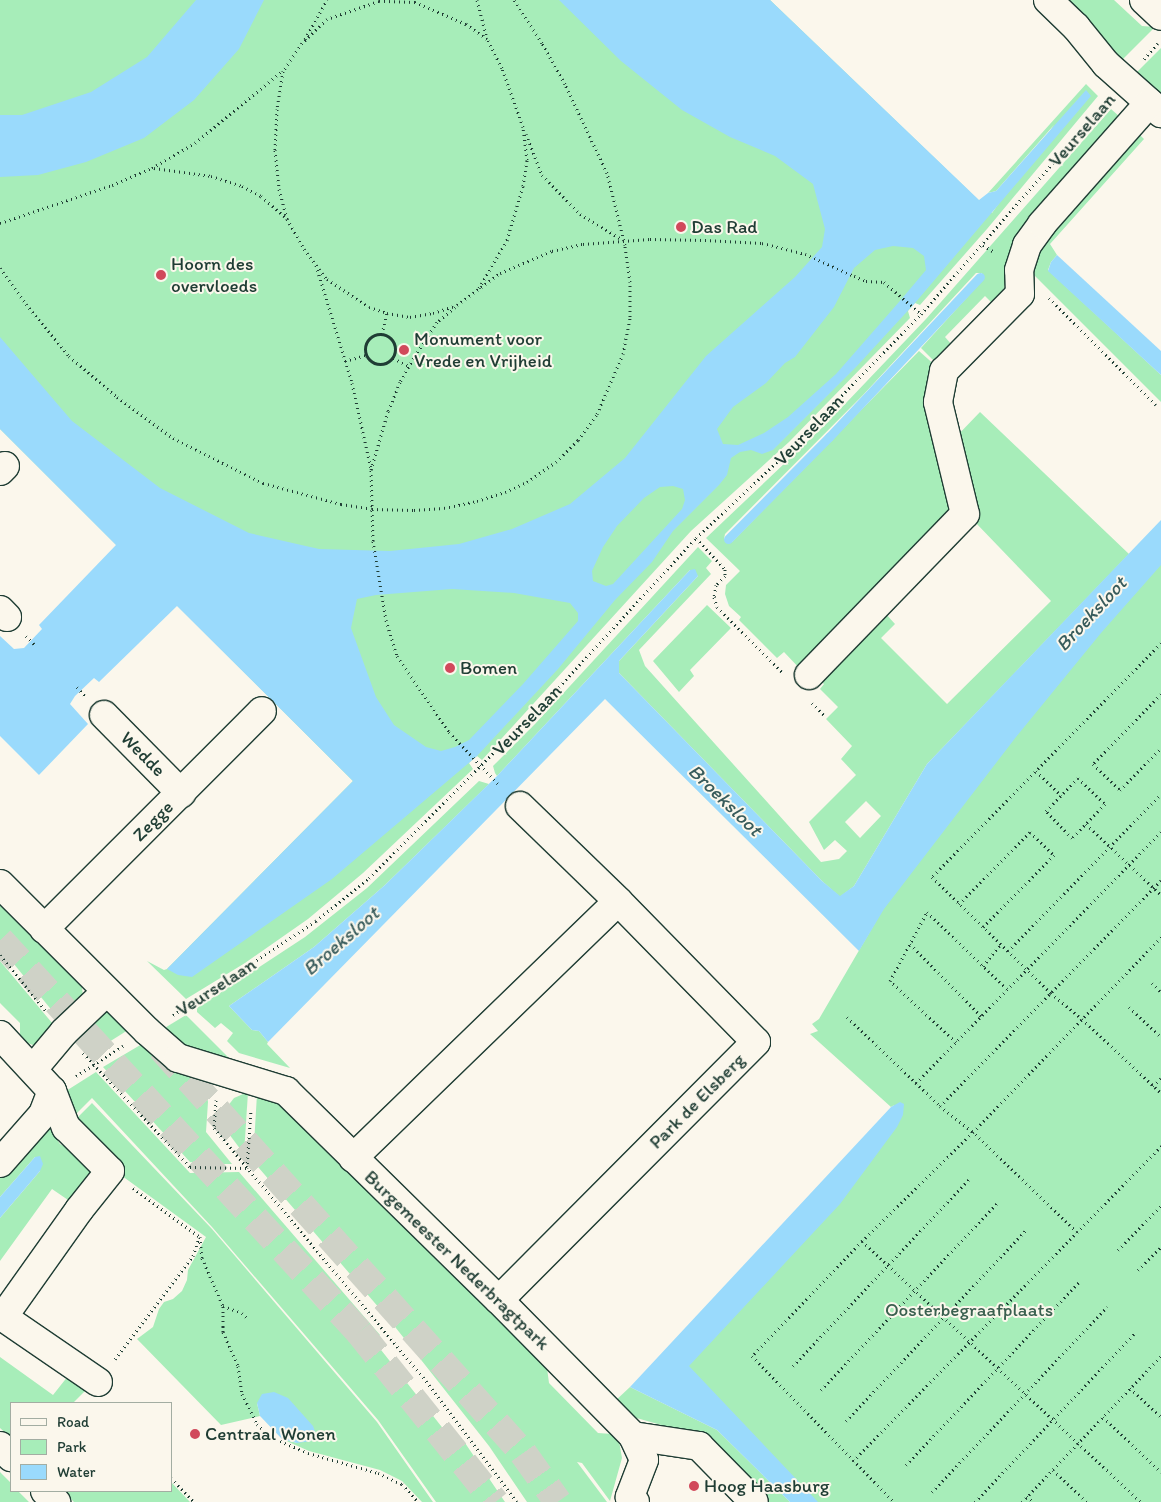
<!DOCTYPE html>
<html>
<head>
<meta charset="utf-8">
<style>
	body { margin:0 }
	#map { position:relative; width:1161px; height:1502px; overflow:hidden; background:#fbf7ec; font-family:Itim,sans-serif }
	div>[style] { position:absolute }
	.green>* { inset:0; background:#a7edb9 }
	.water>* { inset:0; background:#9adafc }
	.stream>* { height:9px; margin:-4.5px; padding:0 4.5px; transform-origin:4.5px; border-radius:4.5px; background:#9adafc }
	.major-tunnel>* { height:28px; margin-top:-14px; transform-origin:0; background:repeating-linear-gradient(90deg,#cfd2c7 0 28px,transparent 0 42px) }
	.path>* { height:3px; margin-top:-1.5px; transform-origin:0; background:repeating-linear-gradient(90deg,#1f3d34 0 1px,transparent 0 5px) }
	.path>.ring { margin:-1.5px; padding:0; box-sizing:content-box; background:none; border:3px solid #1f3d34; border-radius:50% }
	.roads { filter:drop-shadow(1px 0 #1f3d34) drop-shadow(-1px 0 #1f3d34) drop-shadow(0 1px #1f3d34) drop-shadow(0 -1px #1f3d34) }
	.minor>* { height:28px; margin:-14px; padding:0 14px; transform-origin:14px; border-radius:14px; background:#fbf7ec }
	.dots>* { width:14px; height:14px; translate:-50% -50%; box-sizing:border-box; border:2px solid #fbf7ec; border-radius:50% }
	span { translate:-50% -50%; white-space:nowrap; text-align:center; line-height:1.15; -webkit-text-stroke:4px #fbf7ec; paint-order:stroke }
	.street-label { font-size:19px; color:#1f3d34 }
	.poi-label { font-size:19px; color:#1f3d34 }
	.left { translate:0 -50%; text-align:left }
	.park-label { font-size:19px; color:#3a604f }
	.water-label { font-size:20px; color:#385c5c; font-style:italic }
	.legend { position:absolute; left:10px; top:1402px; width:162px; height:90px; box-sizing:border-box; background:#fbf7ec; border:1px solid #a3ada2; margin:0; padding:6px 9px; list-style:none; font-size:15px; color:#1f3d34 }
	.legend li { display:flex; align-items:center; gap:10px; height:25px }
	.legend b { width:25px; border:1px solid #a3ada2 }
</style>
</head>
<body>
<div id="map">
	<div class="green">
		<div style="clip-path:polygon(0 0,770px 0,992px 213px,1054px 125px,996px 191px,988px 193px,1086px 84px,1098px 96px,987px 229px,920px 305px,915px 303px,908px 311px,910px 318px,789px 442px,691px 531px,482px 760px,477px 756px,469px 763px,473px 769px,363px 873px,308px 919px,245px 963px,186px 999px,147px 961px,164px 970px,167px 969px,353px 781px,0 429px)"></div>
		<div style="clip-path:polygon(1064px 0,1114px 0,1142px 26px,1155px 27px,1120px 62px)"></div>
		<div style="clip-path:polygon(1161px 48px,1161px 99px,1133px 76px)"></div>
		<div style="clip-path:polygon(1111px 109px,1120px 117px,1014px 246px,1004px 288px,998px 298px,993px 304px,985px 296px,945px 337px,952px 345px,939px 366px,921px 348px,982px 281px,982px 273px,976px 273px,864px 394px,725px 534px,724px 539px,732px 542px,919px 351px,937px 367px,952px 498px,948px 524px,802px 671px,784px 652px,777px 658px,739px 620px,741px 617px,729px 606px,725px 594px,726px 585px,740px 571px,706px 538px,826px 424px,926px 319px)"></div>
		<div style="clip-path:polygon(1138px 133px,1144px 139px,1050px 244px,1057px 255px,1051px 262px,1048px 270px,1161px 375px,1161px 402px,1032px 273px,1035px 258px,1044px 239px)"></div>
		<div style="clip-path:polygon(evenodd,980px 412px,1129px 554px,927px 764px,854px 886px,840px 897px,822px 881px,619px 673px,619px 661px,698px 576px,690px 570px,497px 776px,495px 773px,493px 766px,535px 724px,698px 547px,712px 561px,706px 568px,711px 574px,639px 650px,645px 666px,821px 862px,839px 859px,847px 851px,835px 840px,824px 850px,809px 822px,856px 775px,841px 759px,852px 746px,826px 719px,838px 707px,820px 689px,824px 684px,818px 678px,885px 613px,895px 624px,881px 638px,947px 704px,1051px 601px,974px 521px,954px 439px,980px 412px,866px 801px,881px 816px,860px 838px,845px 822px,866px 801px)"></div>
		<div style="clip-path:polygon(1156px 561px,1161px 565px,1161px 1502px,802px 1502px,653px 1368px,881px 1123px,894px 1105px,891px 1107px,810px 1034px,818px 1031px,812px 1024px,819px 1019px,875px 923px,896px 869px)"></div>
		<div style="clip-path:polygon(707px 605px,731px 628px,690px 670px,694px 676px,679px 692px,653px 661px)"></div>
		<div style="clip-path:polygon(479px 781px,489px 784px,385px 885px,314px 947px,229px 1006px,252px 1030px,259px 1031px,268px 1042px,267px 1044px,290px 1068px,239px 1053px,227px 1041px,233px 1033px,221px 1023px,215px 1028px,197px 1012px,197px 1008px,305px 937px,367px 888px)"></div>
		<div style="clip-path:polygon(0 902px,75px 977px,82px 987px,83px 997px,63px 1024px,0 947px)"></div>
		<div style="clip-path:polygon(0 961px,58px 1030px,45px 1043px,35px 1046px,28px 1043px,20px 1036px,20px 1023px,0 1003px)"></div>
		<div style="clip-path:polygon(105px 1012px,111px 1012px,128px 1030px,90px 1054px,75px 1038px)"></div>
		<div style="clip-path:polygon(186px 1015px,233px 1062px,186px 1050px,163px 1029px)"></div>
		<div style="clip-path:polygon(142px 1044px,166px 1067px,173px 1072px,197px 1078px,206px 1088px,208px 1102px,206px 1132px,232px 1164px,202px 1164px,190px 1162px,103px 1067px)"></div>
		<div style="clip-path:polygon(96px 1072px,190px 1173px,239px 1172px,380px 1335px,374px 1341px,456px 1445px,463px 1440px,505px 1502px,436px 1502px,378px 1420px,212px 1227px,92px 1098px,75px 1115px,66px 1091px)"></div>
		<div style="clip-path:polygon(248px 1092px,244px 1154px,226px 1130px,224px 1118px,227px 1107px,234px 1098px)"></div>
		<div style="clip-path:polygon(257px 1094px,276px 1100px,311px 1133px,547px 1368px,549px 1383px,598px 1433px,612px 1434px,619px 1441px,622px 1458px,610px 1501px,582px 1463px,577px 1462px,607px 1502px,527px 1502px,489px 1446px,392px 1323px,253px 1161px)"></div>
		<div style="clip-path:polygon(92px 1103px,212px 1229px,377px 1422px,433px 1502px,422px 1502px,402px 1481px,380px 1470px,309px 1451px,282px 1439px,297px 1443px,257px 1403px,260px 1416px,221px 1425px,137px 1339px,153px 1327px,159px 1309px,164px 1302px,173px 1299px,182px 1291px,187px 1280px,188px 1270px,206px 1237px,118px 1173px,81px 1126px,78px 1117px)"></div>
		<div style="clip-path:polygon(40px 1129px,51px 1130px,60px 1144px,89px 1160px,93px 1177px,71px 1202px,52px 1189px,0 1261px,0 1218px,40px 1171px,35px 1157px,0 1197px,0 1177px)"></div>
		<div style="clip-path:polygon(0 1357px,53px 1395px,72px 1371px,92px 1384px,73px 1403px,11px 1403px,11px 1438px,0 1428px)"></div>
		<div style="clip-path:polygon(630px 1387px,717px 1430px,790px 1502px,764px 1502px,693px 1434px,633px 1417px,614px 1402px)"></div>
		<div style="clip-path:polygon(0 1472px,11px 1483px,11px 1491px,18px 1491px,29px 1502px,0 1502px)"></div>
		<div style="clip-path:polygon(171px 1482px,190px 1502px,74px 1502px,63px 1491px,171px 1491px)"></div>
	</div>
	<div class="water">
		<div style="clip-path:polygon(196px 0,264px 0,239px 49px,194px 100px,144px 138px,86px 162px,38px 175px,0 177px,0 115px,22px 115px,91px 92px,147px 57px)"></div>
		<div style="clip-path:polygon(evenodd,559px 0,770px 0,979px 200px,988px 193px,996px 191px,1086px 90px,1091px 96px,915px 303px,857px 366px,773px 450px,762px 454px,751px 450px,740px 452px,731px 458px,727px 475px,719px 485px,673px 531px,652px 562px,615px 600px,558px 669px,477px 756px,332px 879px,192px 977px,178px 975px,167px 969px,353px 781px,177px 606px,99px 682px,94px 678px,75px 696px,70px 704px,88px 724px,39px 775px,0 736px,0 636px,14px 649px,24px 648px,42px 629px,39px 625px,116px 545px,0 429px,0 337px,72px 421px,160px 488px,249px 533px,319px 549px,390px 551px,459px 544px,512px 529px,570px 504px,625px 458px,706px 356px,795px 277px,822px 247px,825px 229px,813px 184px,775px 156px,730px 137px,682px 110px,621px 61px,559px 0,893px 246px,913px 248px,924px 256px,926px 270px,899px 302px,836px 374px,788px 417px,764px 433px,738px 445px,723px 444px,717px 429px,733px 407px,766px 383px,785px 363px,795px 357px,834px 307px,854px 268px,875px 250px,893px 246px,559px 0,673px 486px,683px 489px,685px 500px,682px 509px,613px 584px,606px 586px,593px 581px,592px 571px,603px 547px,617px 526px,644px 498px,660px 487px,673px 486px,559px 0,452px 589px,514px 593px,570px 603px,578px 613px,578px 621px,523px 684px,469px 740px,455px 747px,441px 751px,426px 747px,394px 725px,376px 697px,351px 628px,357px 599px,376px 595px,452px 589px)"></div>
		<div style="clip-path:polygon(1057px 255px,1161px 351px,1161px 375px,1048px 271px,1051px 262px)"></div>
		<div style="clip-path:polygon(1161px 520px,1161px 565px,1101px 633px,1016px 737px,884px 909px,859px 951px,605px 699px,268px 1042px,259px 1031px,252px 1030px,229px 1006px,314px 947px,385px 885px,497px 776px,690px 570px,695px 569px,698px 576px,619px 661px,619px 673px,822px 881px,840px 896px,854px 886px,927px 764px)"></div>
		<div style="clip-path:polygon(900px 1102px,904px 1104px,903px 1115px,897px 1127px,840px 1204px,689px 1366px,818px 1502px,790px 1502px,717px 1430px,630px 1387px,891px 1107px)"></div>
		<div style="clip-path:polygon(40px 1156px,43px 1164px,40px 1171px,0 1218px,0 1197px,35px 1157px)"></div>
		<div style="clip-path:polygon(274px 1392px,288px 1398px,313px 1426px,316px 1434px,311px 1441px,297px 1443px,282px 1439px,260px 1416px,257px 1403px,262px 1394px)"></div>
	</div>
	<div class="stream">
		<div style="left:728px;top:539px;width:144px;rotate:-45.3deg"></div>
		<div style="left:829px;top:437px;width:220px;rotate:-46.7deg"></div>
	</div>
	<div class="major-tunnel">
		<div style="left:0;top:940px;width:532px;rotate:47.52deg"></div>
		<div style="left:359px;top:1332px;width:218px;rotate:51.3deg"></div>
		<div style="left:161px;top:1048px;width:543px;rotate:48.21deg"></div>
		<div style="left:523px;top:1453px;width:60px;rotate:54.5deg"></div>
	</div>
	<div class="path">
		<div style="left:477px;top:0;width:40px;rotate:75.6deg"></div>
		<div style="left:305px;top:39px;width:45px;rotate:-60.6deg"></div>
		<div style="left:1144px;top:59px;width:21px;rotate:-49deg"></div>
		<div style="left:526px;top:134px;width:44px;rotate:68.7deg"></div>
		<div style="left:542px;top:175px;width:54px;rotate:45.7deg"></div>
		<div style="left:580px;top:214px;width:50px;rotate:31.2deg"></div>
		<div style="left:154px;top:168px;width:58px;rotate:8deg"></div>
		<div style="left:211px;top:176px;width:33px;rotate:18deg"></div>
		<div style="left:242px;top:186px;width:21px;rotate:28deg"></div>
		<div style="left:261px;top:196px;width:35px;rotate:41deg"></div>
		<div style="left:0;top:223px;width:118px;rotate:-18.7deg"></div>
		<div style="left:112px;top:185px;width:43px;rotate:-23deg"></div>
		<div style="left:152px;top:168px;width:50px;rotate:-30.2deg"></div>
		<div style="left:195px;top:143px;width:113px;rotate:-39.6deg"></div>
		<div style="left:983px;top:245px;width:13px;rotate:32deg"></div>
		<div style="left:316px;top:265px;width:123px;rotate:73deg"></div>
		<div style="left:352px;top:383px;width:88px;rotate:77.5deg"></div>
		<div style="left:0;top:268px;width:44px;rotate:54.2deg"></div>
		<div style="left:26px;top:304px;width:67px;rotate:50.4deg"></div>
		<div style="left:69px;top:356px;width:63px;rotate:40.5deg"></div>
		<div style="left:117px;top:397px;width:69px;rotate:36.2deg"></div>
		<div style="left:173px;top:438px;width:101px;rotate:26.6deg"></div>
		<div style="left:263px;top:483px;width:81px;rotate:15.1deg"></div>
		<div style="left:341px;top:504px;width:31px;rotate:9deg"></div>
		<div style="left:372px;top:509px;width:42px;rotate:1.4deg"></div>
		<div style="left:414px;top:510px;width:30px;rotate:-4deg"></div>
		<div style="left:444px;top:508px;width:34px;rotate:-12deg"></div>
		<div style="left:477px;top:501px;width:29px;rotate:-18deg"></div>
		<div style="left:505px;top:492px;width:24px;rotate:-24deg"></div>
		<div style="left:527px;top:482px;width:35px;rotate:-35deg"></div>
		<div style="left:556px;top:462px;width:31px;rotate:-45deg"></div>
		<div style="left:578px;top:440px;width:32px;rotate:-54deg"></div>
		<div style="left:597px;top:414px;width:65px;rotate:-66.6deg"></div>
		<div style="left:623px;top:354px;width:38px;rotate:-79deg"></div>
		<div style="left:630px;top:317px;width:35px;rotate:-90deg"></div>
		<div style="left:630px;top:282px;width:37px;rotate:-98deg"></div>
		<div style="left:625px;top:245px;width:74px;rotate:-104deg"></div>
		<div style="left:607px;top:173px;width:98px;rotate:-115.3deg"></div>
		<div style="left:565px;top:84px;width:47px;rotate:-119.3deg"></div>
		<div style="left:542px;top:43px;width:51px;rotate:-123.1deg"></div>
		<div style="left:479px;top:288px;width:56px;rotate:-59.7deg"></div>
		<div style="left:507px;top:240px;width:56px;rotate:-73.5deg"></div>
		<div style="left:523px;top:186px;width:26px;rotate:-81deg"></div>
		<div style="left:527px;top:160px;width:33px;rotate:-97deg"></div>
		<div style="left:523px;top:127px;width:63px;rotate:-109.6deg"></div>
		<div style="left:502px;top:68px;width:33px;rotate:-117deg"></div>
		<div style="left:487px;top:39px;width:26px;rotate:-144deg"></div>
		<div style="left:466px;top:24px;width:56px;rotate:-156.7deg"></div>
		<div style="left:415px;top:2px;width:36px;rotate:-178deg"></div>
		<div style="left:379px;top:1px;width:55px;rotate:160.9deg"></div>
		<div style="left:327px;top:19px;width:35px;rotate:136deg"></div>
		<div style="left:302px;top:43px;width:34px;rotate:124deg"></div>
		<div style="left:283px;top:71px;width:38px;rotate:99deg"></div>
		<div style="left:277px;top:109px;width:41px;rotate:92.8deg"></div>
		<div style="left:275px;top:150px;width:39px;rotate:84deg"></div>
		<div style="left:279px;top:189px;width:31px;rotate:75deg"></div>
		<div style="left:287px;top:219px;width:34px;rotate:60deg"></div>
		<div style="left:304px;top:249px;width:38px;rotate:53deg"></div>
		<div style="left:327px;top:279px;width:50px;rotate:33.7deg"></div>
		<div style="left:369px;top:307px;width:19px;rotate:18deg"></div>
		<div style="left:387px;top:313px;width:23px;rotate:10deg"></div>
		<div style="left:410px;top:317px;width:23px;rotate:-10deg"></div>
		<div style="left:433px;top:313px;width:25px;rotate:-18deg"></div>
		<div style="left:457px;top:305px;width:54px;rotate:-36.7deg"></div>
		<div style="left:500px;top:273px;width:56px;rotate:-22.9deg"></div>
		<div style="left:552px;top:251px;width:32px;rotate:-13deg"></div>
		<div style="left:583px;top:244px;width:67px;rotate:-4.3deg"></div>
		<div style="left:650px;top:239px;width:55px;rotate:1deg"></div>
		<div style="left:705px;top:240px;width:57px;rotate:3deg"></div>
		<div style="left:762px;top:243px;width:44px;rotate:14.3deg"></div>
		<div style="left:805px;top:254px;width:54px;rotate:24.2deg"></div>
		<div style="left:854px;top:276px;width:13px;rotate:23deg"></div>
		<div style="left:866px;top:281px;width:18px;rotate:3deg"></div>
		<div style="left:884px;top:282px;width:49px;rotate:40.9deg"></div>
		<div style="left:1049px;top:298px;width:151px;rotate:45deg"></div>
		<div style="left:455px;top:307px;width:23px;rotate:140deg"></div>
		<div style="left:437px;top:322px;width:38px;rotate:123deg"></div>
		<div style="left:416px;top:354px;width:32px;rotate:120deg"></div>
		<div style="left:400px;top:382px;width:31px;rotate:112deg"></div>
		<div style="left:388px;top:411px;width:61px;rotate:106.1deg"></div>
		<div style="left:371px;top:470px;width:71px;rotate:88.4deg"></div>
		<div style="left:373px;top:541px;width:80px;rotate:80.7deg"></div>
		<div style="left:386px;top:620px;width:38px;rotate:73deg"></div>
		<div style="left:397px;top:656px;width:92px;rotate:55.6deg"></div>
		<div style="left:449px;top:732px;width:74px;rotate:46.6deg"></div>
		<div class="ring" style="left:365px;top:334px;width:27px;height:27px"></div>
		<div style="left:382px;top:334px;width:22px;rotate:-77deg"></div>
		<div style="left:393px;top:358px;width:18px;rotate:27deg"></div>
		<div style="left:345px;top:361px;width:22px;rotate:-16deg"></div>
		<div style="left:696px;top:538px;width:42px;rotate:46.9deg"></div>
		<div style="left:725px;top:569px;width:7px;rotate:90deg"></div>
		<div style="left:725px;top:576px;width:13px;rotate:135deg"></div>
		<div style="left:716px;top:585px;width:12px;rotate:99deg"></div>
		<div style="left:714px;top:597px;width:10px;rotate:73deg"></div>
		<div style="left:717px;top:607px;width:92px;rotate:45deg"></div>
		<div style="left:26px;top:636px;width:14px;rotate:45deg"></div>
		<div style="left:1161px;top:643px;width:327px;rotate:134.4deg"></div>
		<div style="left:932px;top:877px;width:166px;rotate:44.3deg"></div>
		<div style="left:1051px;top:993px;width:40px;rotate:40deg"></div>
		<div style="left:1082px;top:1019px;width:108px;rotate:43.1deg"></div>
		<div style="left:77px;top:687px;width:12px;rotate:48deg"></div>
		<div style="left:1161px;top:694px;width:98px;rotate:134.2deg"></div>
		<div style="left:1093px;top:764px;width:37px;rotate:44deg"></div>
		<div style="left:1120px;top:790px;width:59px;rotate:-45.7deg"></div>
		<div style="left:812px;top:703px;width:17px;rotate:45deg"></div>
		<div style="left:1036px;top:771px;width:35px;rotate:44deg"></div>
		<div style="left:1078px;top:778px;width:37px;rotate:44deg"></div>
		<div style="left:1105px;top:804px;width:47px;rotate:134.1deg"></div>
		<div style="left:1072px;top:838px;width:37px;rotate:-134deg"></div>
		<div style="left:1046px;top:811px;width:46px;rotate:-45.9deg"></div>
		<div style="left:1086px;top:824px;width:103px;rotate:43.4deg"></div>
		<div style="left:959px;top:904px;width:101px;rotate:-45.4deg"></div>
		<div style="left:1030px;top:832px;width:33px;rotate:44deg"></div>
		<div style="left:1054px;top:855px;width:101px;rotate:134.6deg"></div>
		<div style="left:910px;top:944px;width:101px;rotate:45.4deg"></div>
		<div style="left:1008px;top:951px;width:219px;rotate:-45.7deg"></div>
		<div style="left:0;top:955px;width:72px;rotate:50.6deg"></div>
		<div style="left:983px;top:966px;width:28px;rotate:-51deg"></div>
		<div style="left:1152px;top:983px;width:13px;rotate:45deg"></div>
		<div style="left:1129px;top:1007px;width:44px;rotate:43.2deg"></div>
		<div style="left:173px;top:1015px;width:171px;rotate:-33.3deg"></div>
		<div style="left:316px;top:921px;width:68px;rotate:-39.1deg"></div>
		<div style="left:369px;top:878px;width:269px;rotate:-45.2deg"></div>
		<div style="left:559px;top:687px;width:202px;rotate:-47.4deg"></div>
		<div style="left:696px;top:538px;width:114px;rotate:-43.2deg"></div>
		<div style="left:779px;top:460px;width:204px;rotate:-45.8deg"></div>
		<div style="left:921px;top:314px;width:283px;rotate:-48.9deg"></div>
		<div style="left:847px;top:1017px;width:129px;rotate:43.7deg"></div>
		<div style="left:940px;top:1106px;width:42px;rotate:38.2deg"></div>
		<div style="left:973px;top:1132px;width:156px;rotate:135.5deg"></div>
		<div style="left:862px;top:1241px;width:159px;rotate:133.7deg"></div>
		<div style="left:752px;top:1356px;width:204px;rotate:45.8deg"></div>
		<div style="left:956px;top:1042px;width:90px;rotate:-137.3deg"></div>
		<div style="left:890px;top:981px;width:78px;rotate:-61.8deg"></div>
		<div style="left:927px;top:912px;width:111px;rotate:43.9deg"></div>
		<div style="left:83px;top:1053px;width:156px;rotate:46.8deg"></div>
		<div style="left:190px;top:1167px;width:57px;rotate:1deg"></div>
		<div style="left:247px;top:1168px;width:58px;rotate:-86.1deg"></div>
		<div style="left:76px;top:1076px;width:56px;rotate:-32.6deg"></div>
		<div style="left:916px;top:1083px;width:351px;rotate:-45.7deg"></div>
		<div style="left:1153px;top:1086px;width:11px;rotate:-45deg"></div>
		<div style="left:216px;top:1100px;width:28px;rotate:94deg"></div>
		<div style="left:214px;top:1128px;width:325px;rotate:50deg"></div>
		<div style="left:423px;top:1377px;width:156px;rotate:53.1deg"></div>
		<div style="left:940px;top:1106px;width:316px;rotate:-45.6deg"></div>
		<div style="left:133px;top:1188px;width:83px;rotate:36.2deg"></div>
		<div style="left:200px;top:1237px;width:21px;rotate:85deg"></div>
		<div style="left:202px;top:1258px;width:52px;rotate:66.4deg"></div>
		<div style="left:223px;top:1306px;width:26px;rotate:90deg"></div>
		<div style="left:223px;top:1332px;width:37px;rotate:66deg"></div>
		<div style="left:238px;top:1366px;width:28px;rotate:82deg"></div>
		<div style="left:242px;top:1394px;width:34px;rotate:63deg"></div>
		<div style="left:257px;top:1424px;width:19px;rotate:43deg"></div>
		<div style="left:271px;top:1437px;width:40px;rotate:23.4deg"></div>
		<div style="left:308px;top:1453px;width:73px;rotate:15.9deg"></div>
		<div style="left:378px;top:1473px;width:26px;rotate:25deg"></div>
		<div style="left:402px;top:1484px;width:24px;rotate:48deg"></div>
		<div style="left:1077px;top:1232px;width:144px;rotate:-136.1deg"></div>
		<div style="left:973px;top:1132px;width:271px;rotate:-46deg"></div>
		<div style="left:862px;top:1241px;width:382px;rotate:43.1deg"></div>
		<div style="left:1118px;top:1250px;width:62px;rotate:-45.7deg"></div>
		<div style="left:1138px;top:1270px;width:33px;rotate:-45deg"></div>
		<div style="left:223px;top:1306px;width:20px;rotate:20deg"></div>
		<div style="left:242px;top:1313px;width:8px;rotate:45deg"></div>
		<div style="left:115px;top:1359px;width:129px;rotate:-52.9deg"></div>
		<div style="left:193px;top:1256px;width:20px;rotate:-72deg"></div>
		<div style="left:793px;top:1366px;width:258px;rotate:-46.7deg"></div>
		<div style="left:1130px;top:1388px;width:42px;rotate:43.1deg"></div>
		<div style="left:821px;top:1390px;width:257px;rotate:-46.7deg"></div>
		<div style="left:1103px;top:1417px;width:80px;rotate:43.5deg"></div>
		<div style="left:846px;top:1421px;width:262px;rotate:-46.7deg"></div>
		<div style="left:853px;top:1461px;width:441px;rotate:-45.6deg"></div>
		<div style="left:906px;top:1465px;width:253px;rotate:-46.6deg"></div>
		<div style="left:1053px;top:1470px;width:47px;rotate:43.3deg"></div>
		<div style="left:171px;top:1478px;width:33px;rotate:46deg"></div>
		<div style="left:932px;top:1492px;width:255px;rotate:-46.6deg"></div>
		<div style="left:1027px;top:1496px;width:8px;rotate:45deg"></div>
		<div style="left:975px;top:1502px;width:233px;rotate:-46.6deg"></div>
		<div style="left:1022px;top:1502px;width:202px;rotate:-46.4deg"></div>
	</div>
	<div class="roads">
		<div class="minor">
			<div style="left:1048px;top:0;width:39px;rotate:44deg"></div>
			<div style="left:1076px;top:27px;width:48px;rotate:51deg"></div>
			<div style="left:1106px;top:64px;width:74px;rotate:41.7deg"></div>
			<div style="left:1144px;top:0;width:23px;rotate:43deg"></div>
			<div style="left:0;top:471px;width:7px;rotate:-45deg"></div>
			<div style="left:0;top:610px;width:10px;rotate:45deg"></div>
			<div style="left:809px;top:675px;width:224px;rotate:-45.9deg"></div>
			<div style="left:965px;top:514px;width:115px;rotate:-103.6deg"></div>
			<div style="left:938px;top:402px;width:32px;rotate:-79deg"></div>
			<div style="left:944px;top:371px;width:108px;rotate:-45.4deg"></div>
			<div style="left:1020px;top:294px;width:24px;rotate:-92deg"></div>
			<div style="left:1019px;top:270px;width:26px;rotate:-72deg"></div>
			<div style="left:1027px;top:245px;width:26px;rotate:-54deg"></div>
			<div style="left:1042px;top:224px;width:162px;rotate:-48.5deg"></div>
			<div style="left:104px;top:715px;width:110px;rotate:45.4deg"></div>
			<div style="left:520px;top:806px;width:136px;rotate:44.1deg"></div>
			<div style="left:0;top:884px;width:208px;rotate:45deg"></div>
			<div style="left:147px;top:1031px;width:41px;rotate:41.1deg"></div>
			<div style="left:178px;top:1058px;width:113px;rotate:17deg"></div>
			<div style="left:286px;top:1091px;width:298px;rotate:44.5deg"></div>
			<div style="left:499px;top:1300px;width:191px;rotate:45.4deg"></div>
			<div style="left:633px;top:1436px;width:67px;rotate:8.6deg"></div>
			<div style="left:699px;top:1446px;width:78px;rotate:45.5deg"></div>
			<div style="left:44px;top:929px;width:308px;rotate:-45deg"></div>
			<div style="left:0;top:1035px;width:76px;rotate:47.1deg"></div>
			<div style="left:52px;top:1091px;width:39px;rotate:69deg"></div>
			<div style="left:66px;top:1127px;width:62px;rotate:45deg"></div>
			<div style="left:110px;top:1171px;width:50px;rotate:128.5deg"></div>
			<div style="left:79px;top:1210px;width:131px;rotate:125.4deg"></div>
			<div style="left:3px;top:1317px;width:115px;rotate:34.4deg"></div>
			<div style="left:33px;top:1069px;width:48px;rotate:-50deg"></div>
			<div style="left:64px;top:1032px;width:59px;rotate:-43.6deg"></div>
			<div style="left:353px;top:1158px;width:369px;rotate:-44.1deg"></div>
			<div style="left:618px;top:901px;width:197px;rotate:45.6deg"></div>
			<div style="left:756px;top:1042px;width:364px;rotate:134.9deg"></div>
			<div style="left:0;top:1163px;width:65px;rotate:-48.7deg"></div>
			<div style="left:43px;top:1114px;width:25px;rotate:-69deg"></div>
			<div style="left:633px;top:1436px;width:26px;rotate:65deg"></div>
			<div style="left:644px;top:1460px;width:40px;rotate:111deg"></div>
			<div style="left:630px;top:1497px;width:7px;rotate:45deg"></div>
			<div style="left:0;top:1446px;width:16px;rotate:45deg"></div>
			<div style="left:45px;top:1491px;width:16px;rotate:45deg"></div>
		</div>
	</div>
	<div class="dots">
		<div style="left:681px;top:227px;background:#d1495b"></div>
		<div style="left:161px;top:275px;background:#d1495b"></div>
		<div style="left:404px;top:350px;background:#d1495b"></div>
		<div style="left:450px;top:668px;background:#d1495b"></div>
		<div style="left:195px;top:1434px;background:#d1495b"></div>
		<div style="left:694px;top:1486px;background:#d1495b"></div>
	</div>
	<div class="street-label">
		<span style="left:1082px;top:130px;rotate:-49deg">Veurselaan</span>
		<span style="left:809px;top:430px;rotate:-46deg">Veurselaan</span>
		<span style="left:527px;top:720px;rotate:-46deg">Veurselaan</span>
		<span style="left:143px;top:754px;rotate:45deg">Wedde</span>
		<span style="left:153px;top:821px;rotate:-45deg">Zegge</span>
		<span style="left:216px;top:987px;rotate:-33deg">Veurselaan</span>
		<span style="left:697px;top:1101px;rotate:-45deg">Park de Elsberg</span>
		<span style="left:457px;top:1260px;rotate:44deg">Burgemeester Nederbragtpark</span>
	</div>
	<div class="poi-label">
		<span class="left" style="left:691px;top:227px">Das Rad</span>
		<span class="left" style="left:171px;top:275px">Hoorn des<br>overvloeds</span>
		<span class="left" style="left:414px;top:350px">Monument voor<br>Vrede en Vrijheid</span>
		<span class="left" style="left:460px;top:668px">Bomen</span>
		<span class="left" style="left:205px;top:1434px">Centraal Wonen</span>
		<span class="left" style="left:704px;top:1486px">Hoog Haasburg</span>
	</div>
	<div class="park-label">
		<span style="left:969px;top:1310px">Oosterbegraafplaats</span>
	</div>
	<div class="water-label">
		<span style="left:1091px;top:614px;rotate:-47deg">Broeksloot</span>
		<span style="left:725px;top:800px;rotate:44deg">Broeksloot</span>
		<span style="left:341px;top:941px;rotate:-41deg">Broeksloot</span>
	</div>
	<ul class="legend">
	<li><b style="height:6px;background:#fbf7ec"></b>Road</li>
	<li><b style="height:14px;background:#a7edb9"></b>Park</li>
	<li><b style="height:14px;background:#9adafc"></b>Water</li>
	</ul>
</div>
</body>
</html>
